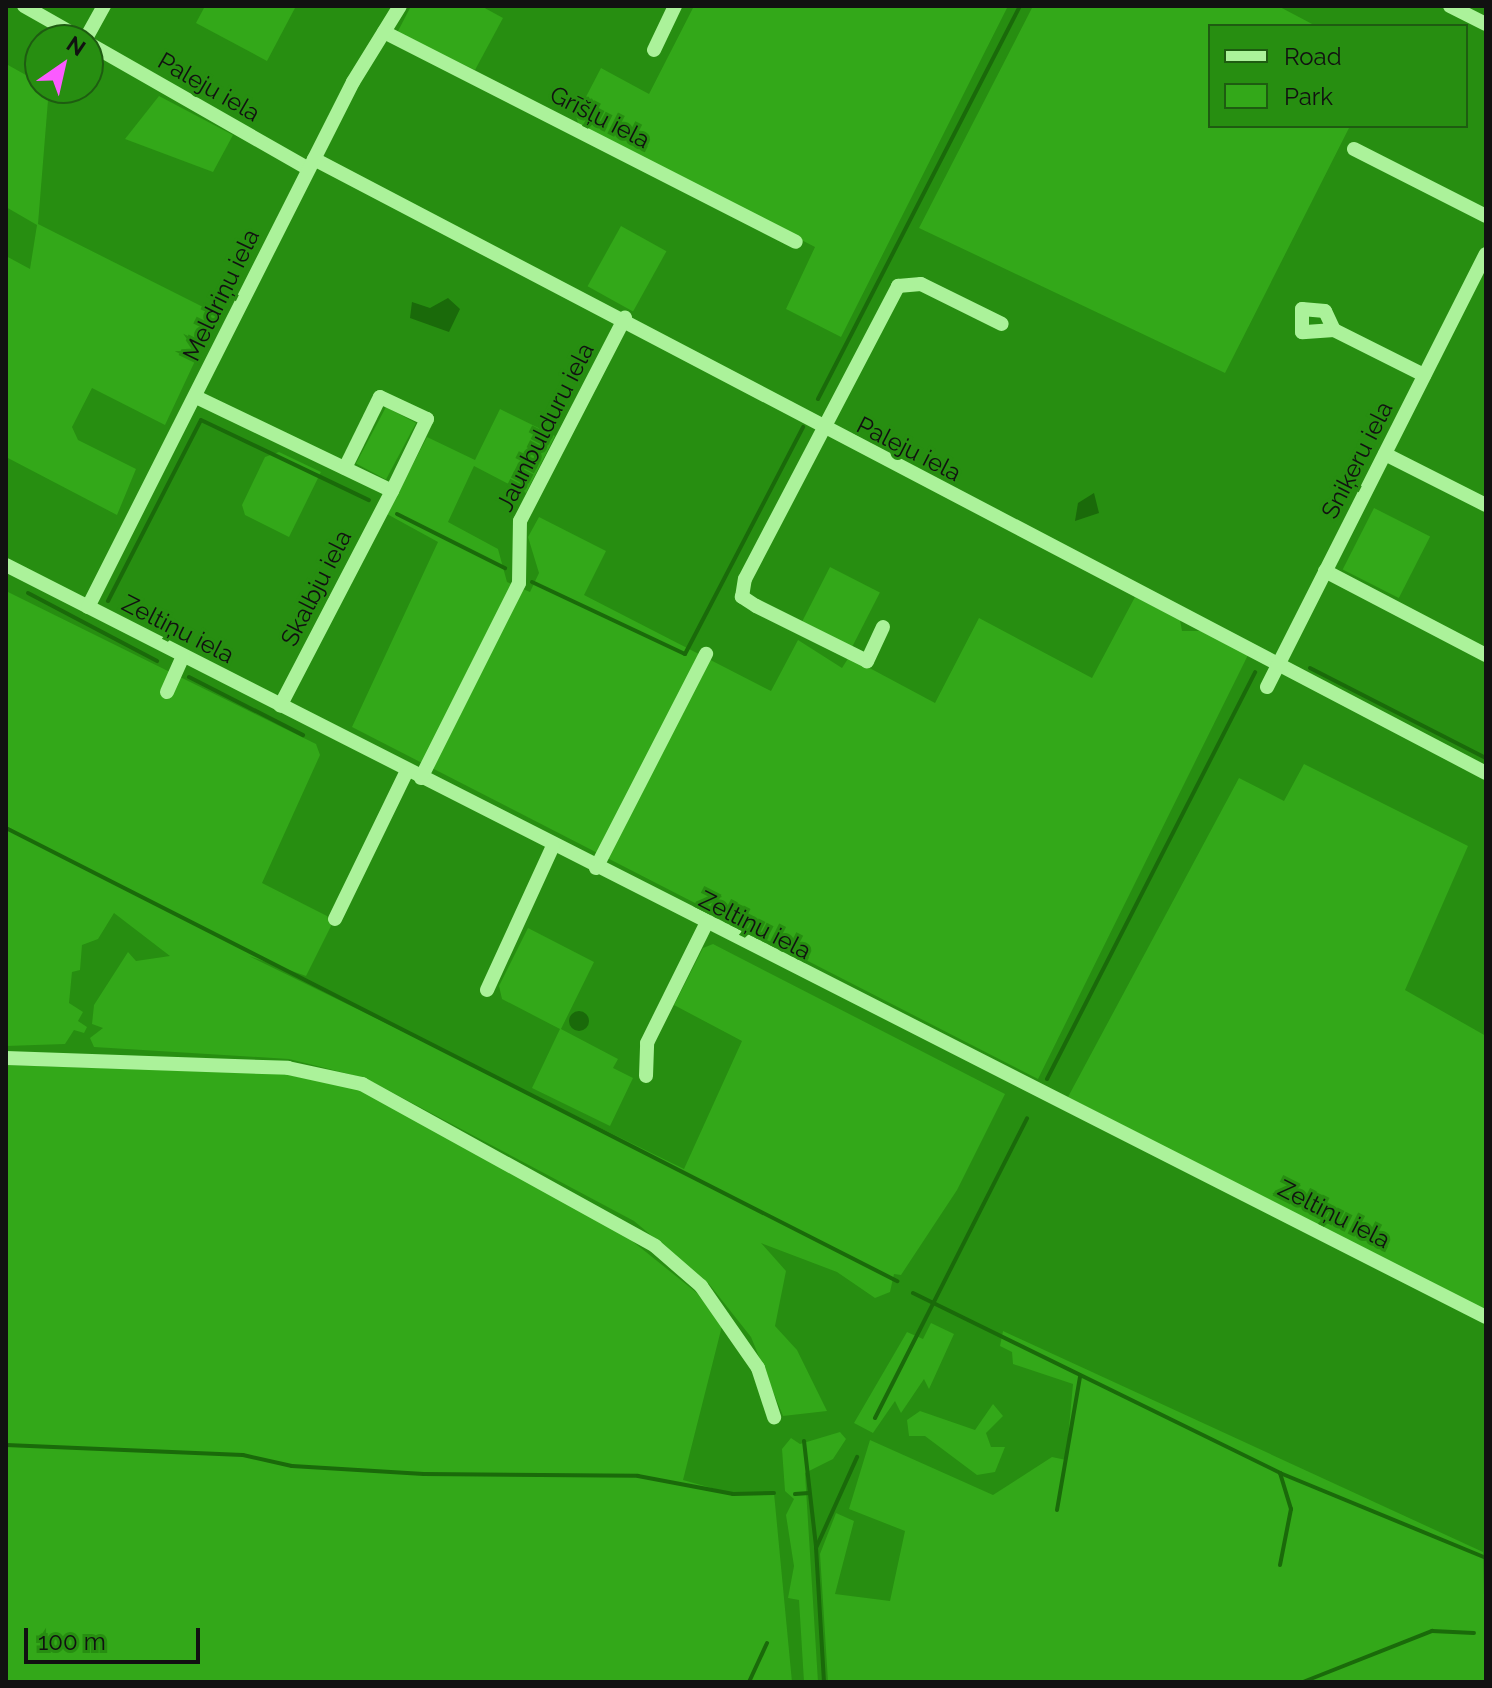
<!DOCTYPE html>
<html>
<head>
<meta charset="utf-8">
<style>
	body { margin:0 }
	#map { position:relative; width:1492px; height:1688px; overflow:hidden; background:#278e11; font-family:Raleway,sans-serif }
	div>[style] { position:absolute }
	.green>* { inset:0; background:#33a819; transform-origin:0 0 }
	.water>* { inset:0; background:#1a6a0a }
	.round { border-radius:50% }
	.stream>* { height:4px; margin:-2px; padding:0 2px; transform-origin:2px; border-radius:2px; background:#1a6a0a }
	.street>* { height:14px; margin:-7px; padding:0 7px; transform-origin:7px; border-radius:7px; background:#abf29a }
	span { translate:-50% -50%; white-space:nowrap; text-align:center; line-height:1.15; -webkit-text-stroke:6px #278e11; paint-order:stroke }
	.street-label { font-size:24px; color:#111 }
	.frame { position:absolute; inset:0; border:8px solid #111; pointer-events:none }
	.legend { position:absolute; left:1208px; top:24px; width:260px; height:104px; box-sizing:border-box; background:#278e11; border:2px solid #1e5c11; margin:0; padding:10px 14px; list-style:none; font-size:24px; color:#111 }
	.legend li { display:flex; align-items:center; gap:16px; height:40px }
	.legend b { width:40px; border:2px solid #1e5c11 }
	.north { position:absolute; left:24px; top:24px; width:80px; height:80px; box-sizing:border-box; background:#278e11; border:2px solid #1e5c11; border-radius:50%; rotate:34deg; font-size:22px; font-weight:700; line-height:32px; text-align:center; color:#111 }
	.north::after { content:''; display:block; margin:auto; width:28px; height:36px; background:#fb5bff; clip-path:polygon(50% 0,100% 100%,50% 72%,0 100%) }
	.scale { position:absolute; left:24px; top:1628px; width:176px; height:36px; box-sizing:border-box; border:4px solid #111; border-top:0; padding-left:10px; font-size:24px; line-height:28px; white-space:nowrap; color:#111; -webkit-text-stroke:6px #278e11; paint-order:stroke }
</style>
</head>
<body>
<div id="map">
	<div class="green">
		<div style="clip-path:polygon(205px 6px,296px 6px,267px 61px,196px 23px)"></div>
		<div style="clip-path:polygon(411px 6px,481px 6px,503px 18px,475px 70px,397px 33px)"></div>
		<div style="clip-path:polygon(694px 6px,1008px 6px,841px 337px,786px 309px,815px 247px,579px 126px,576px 116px,601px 68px,649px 94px)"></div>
		<div style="clip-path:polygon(1033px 6px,1278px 6px,1316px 26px,1210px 26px,1210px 126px,1350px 126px,1225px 373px,919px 228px)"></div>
		<div style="clip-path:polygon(8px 65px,49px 88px,38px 224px,217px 314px,165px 425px,92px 388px,72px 427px,78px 440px,136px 469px,117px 515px,6px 457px,6px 256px,30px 269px,37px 225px,6px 207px)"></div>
		<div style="clip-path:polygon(159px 96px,233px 135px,213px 172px,125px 139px)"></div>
		<div style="left:621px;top:226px;width:52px;height:69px;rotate:29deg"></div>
		<div style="left:386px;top:407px;width:34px;height:64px;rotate:28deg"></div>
		<div style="clip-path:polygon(500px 409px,555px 436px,526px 493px,474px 466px,448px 522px,498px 549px,507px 582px,530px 592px,539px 573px,528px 537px,539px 517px,606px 551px,584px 595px,771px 691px,798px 640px,842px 668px,849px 657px,935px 703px,979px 618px,1092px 678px,1135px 597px,1180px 620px,1182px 631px,1201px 631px,1248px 655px,1038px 1079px,352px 727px,438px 542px,387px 514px,427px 437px,475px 460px)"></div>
		<div style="clip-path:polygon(279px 452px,321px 472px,289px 537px,245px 515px,242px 505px,265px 457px)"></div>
		<div style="left:1374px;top:508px;width:63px;height:69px;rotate:27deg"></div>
		<div style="left:830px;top:567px;width:56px;height:61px;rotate:27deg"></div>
		<div style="clip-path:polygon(6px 591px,316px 744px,320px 755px,262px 883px,327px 916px,331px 926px,306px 976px,249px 956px,684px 1169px,742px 1041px,674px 1005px,703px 948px,713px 944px,1005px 1094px,957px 1190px,901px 1275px,894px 1274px,890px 1292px,875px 1298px,837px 1272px,761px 1243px,786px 1271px,775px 1326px,797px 1350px,827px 1411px,783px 1416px,751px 1337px,709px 1284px,634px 1221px,365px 1078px,289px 1059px,94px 1047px,90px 1038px,103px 1028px,92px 1024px,94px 1005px,128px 952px,136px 961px,170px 956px,114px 913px,98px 939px,82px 945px,80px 970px,72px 972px,69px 1003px,83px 1012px,78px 1021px,87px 1027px,84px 1033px,74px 1030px,65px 1044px,6px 1046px)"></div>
		<div style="clip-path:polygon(1304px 764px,1468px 846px,1405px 990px,1486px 1036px,1486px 1312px,1068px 1097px,1239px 778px,1284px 801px)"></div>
		<div style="clip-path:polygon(528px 928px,594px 962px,561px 1029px,618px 1059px,613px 1068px,633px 1078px,610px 1126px,532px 1088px,560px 1029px,502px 999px,499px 986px)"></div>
		<div style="clip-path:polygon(6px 1065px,285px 1074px,360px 1090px,621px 1232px,697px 1293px,722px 1326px,683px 1480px,733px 1494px,774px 1493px,792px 1682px,6px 1682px)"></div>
		<div style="clip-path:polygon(931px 1323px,954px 1334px,929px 1389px,924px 1379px,901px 1413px,895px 1401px,873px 1433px,854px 1423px,907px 1332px,923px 1339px)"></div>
		<div style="clip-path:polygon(1003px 1331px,1483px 1552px,1486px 1682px,828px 1682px,820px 1554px,836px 1513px,854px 1521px,835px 1594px,890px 1601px,905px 1531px,849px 1509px,870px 1440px,993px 1495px,1052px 1457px,1066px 1460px,1073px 1384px,1013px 1364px,1012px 1352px,1000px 1346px)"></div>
		<div style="clip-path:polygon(993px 1404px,1003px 1416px,986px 1433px,991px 1447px,1005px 1447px,995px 1472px,977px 1475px,925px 1436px,909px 1436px,907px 1420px,920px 1411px,975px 1430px)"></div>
		<div style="clip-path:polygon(840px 1432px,846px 1439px,833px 1459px,805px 1473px,818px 1682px,804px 1682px,799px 1600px,788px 1598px,794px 1566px,786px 1515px,794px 1499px,785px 1491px,782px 1449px,791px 1438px,800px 1444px)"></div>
	</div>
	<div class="water">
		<div style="clip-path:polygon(448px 298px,460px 309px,449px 332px,410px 318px,412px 302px,430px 308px)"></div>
		<div style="clip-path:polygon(1094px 493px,1099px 513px,1075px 521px,1078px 503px)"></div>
		<div class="round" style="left:569px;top:1011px;width:20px;height:20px"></div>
	</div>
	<div class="stream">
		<div style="left:818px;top:399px;width:442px;rotate:-62.8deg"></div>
		<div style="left:397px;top:514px;width:121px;rotate:26.6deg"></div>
		<div style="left:532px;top:582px;width:169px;rotate:25.2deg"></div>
		<div style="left:685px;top:654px;width:256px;rotate:-62.5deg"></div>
		<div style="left:28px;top:593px;width:146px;rotate:27.8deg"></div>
		<div style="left:108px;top:601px;width:203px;rotate:-62.8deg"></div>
		<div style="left:201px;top:420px;width:186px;rotate:25.5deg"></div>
		<div style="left:1310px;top:668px;width:198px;rotate:27.1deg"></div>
		<div style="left:189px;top:677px;width:128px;rotate:27deg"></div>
		<div style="left:6px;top:828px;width:1000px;rotate:26.95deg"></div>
		<div style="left:1047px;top:1079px;width:457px;rotate:-62.9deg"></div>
		<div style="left:913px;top:1293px;width:409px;rotate:26.1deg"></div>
		<div style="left:1280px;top:1473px;width:223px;rotate:22.4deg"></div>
		<div style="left:875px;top:1418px;width:336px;rotate:-63.1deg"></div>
		<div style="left:804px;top:1441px;width:106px;rotate:83.5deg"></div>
		<div style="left:6px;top:1445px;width:237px;rotate:2.4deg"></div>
		<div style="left:243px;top:1455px;width:50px;rotate:12.7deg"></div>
		<div style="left:292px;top:1466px;width:132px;rotate:3.5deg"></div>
		<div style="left:424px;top:1474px;width:214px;rotate:0.5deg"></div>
		<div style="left:638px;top:1476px;width:97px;rotate:10.7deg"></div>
		<div style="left:733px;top:1494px;width:41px;rotate:-1.4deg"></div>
		<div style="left:1280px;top:1473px;width:38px;rotate:73deg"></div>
		<div style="left:1291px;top:1509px;width:57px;rotate:101.1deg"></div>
		<div style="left:795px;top:1494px;width:14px;rotate:-4deg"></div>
		<div style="left:1057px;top:1510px;width:135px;rotate:-80.2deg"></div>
		<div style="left:749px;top:1682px;width:43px;rotate:-65.2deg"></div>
		<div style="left:824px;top:1682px;width:134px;rotate:-93.4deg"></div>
		<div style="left:816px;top:1548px;width:100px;rotate:-65.7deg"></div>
		<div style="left:1303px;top:1682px;width:139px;rotate:-21.6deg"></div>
		<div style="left:1432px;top:1631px;width:42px;rotate:2.7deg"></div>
	</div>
	<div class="street">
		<div style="left:24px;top:6px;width:69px;rotate:29.5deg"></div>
		<div style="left:1450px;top:6px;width:40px;rotate:26.6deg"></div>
		<div style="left:384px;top:32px;width:462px;rotate:27deg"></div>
		<div style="left:85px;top:40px;width:39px;rotate:-61deg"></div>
		<div style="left:88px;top:43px;width:254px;rotate:29.7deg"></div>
		<div style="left:654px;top:50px;width:49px;rotate:-64.5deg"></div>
		<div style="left:1354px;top:149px;width:148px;rotate:26.9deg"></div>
		<div style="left:314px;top:159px;width:1323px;rotate:27.65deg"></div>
		<div style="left:1334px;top:330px;width:32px;rotate:176deg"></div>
		<div style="left:1302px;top:332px;width:23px;rotate:-90deg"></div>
		<div style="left:1302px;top:309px;width:23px;rotate:5deg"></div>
		<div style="left:1325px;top:311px;width:21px;rotate:65deg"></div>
		<div style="left:1334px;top:330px;width:101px;rotate:26.6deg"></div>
		<div style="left:196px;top:397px;width:217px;rotate:25.6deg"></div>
		<div style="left:392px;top:491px;width:242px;rotate:117.5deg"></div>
		<div style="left:1385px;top:454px;width:113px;rotate:26.8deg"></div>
		<div style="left:345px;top:468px;width:79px;rotate:-63.8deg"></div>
		<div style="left:380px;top:397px;width:52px;rotate:25.1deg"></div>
		<div style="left:427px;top:419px;width:80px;rotate:115.9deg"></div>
		<div style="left:6px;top:565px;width:1660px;rotate:26.94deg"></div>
		<div style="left:1325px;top:571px;width:182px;rotate:27.6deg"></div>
		<div style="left:88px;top:607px;width:588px;rotate:-63.22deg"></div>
		<div style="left:353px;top:82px;width:89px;rotate:-58.3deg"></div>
		<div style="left:883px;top:627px;width:38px;rotate:115deg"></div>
		<div style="left:867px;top:661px;width:124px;rotate:-153.6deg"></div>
		<div style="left:756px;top:606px;width:17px;rotate:-147deg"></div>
		<div style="left:742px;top:597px;width:18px;rotate:-81deg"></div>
		<div style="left:745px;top:579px;width:331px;rotate:-62.4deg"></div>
		<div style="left:898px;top:286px;width:23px;rotate:-5deg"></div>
		<div style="left:921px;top:284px;width:90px;rotate:26.3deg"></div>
		<div style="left:1267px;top:687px;width:485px;rotate:-63.2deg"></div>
		<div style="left:167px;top:692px;width:39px;rotate:-66deg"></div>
		<div style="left:421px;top:778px;width:218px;rotate:-63.3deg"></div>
		<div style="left:519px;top:583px;width:62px;rotate:-89.1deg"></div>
		<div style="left:520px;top:521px;width:229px;rotate:-62.7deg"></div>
		<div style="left:596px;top:868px;width:241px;rotate:-62.8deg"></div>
		<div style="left:335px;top:919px;width:165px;rotate:-64.1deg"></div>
		<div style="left:487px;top:990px;width:158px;rotate:-65.4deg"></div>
		<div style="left:6px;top:1058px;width:282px;rotate:2deg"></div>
		<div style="left:288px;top:1068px;width:76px;rotate:12.2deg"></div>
		<div style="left:362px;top:1084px;width:335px;rotate:28.9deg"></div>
		<div style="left:655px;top:1246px;width:61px;rotate:41deg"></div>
		<div style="left:701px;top:1286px;width:100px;rotate:55.2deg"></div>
		<div style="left:758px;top:1368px;width:52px;rotate:71.9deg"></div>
		<div style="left:646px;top:1076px;width:33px;rotate:-88deg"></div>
		<div style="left:647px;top:1043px;width:133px;rotate:-63.6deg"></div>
	</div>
	<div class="street-label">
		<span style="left:209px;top:87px;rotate:30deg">Paleju iela</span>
		<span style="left:600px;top:117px;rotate:27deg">Grīšļu iela</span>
		<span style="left:221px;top:295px;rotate:-64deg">Meldriņu iela</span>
		<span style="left:545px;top:427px;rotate:-63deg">Jaunbulduru iela</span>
		<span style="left:909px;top:449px;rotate:27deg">Paleju iela</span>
		<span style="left:1357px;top:460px;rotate:-63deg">Sniķeru iela</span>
		<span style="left:316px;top:588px;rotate:-63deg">Skalbju iela</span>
		<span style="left:178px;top:629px;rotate:27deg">Zeltiņu iela</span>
		<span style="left:755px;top:925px;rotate:27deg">Zeltiņu iela</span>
		<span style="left:1334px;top:1214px;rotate:27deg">Zeltiņu iela</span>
	</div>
	<div class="frame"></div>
	<ul class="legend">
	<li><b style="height:10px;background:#abf29a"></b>Road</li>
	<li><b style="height:22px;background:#33a819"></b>Park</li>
	</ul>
	<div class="north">N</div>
	<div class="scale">100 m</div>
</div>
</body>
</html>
